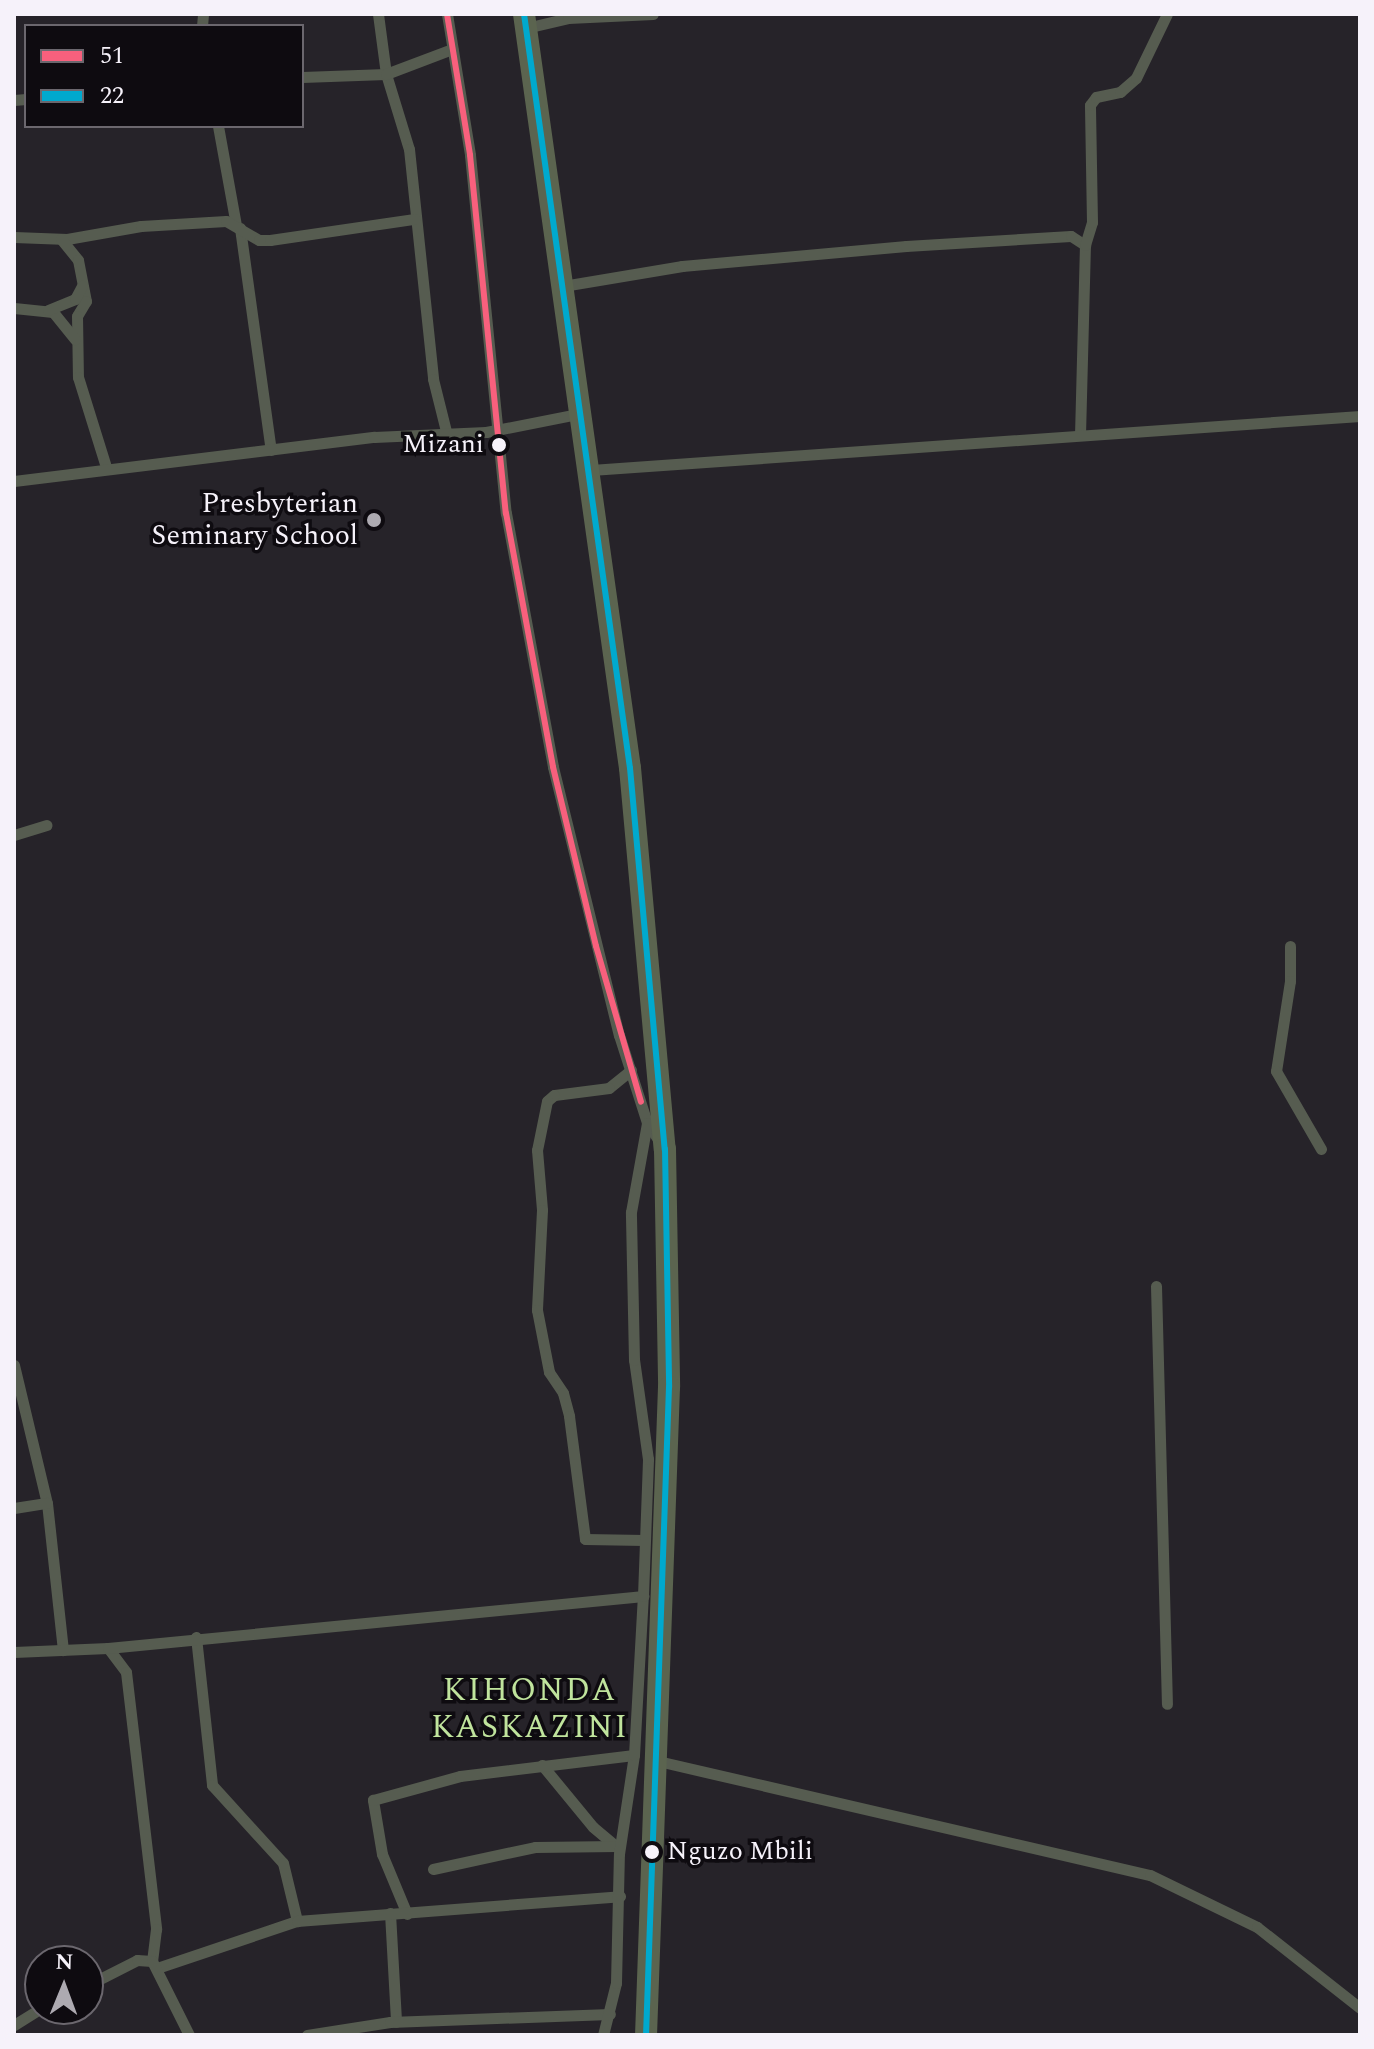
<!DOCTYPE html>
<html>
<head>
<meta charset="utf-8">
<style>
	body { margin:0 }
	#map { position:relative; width:1374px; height:2049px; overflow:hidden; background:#262329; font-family:Spectral,serif }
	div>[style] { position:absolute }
	.street>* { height:11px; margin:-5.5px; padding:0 5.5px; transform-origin:5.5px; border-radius:5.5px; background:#565c50 }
	.highway>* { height:22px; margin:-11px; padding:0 11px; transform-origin:11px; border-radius:11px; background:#5b644f }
	.bus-1>* { height:6px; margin:-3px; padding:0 3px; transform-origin:3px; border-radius:3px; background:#f8607d }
	.bus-2>* { height:6px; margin:-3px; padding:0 3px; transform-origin:3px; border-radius:3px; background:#00a9ce }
	.dots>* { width:22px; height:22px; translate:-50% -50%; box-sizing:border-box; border:4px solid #0e0b10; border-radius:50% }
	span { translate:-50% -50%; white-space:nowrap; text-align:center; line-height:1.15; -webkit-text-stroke:7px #0e0b10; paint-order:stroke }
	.bus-label { font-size:26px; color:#f6f2fa }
	.right { translate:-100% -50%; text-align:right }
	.left { translate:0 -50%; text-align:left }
	.poi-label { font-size:28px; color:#f6f2fa }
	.quarter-label { font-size:32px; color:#c0e49d; letter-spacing:2px }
	.frame { position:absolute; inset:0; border:16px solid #f6f2fa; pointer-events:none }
	.legend { position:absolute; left:24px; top:24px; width:280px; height:104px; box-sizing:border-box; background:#0e0b10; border:2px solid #6b676e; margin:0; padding:10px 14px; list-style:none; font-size:24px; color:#f6f2fa }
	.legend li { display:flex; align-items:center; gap:16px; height:40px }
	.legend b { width:40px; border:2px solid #6b676e }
	.north { position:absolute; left:24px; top:1945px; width:80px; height:80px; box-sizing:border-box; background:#0e0b10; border:2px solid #6b676e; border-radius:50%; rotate:1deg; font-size:22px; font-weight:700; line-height:32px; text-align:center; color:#f6f2fa }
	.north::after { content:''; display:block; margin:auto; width:28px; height:36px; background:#adaab1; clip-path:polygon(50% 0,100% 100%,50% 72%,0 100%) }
</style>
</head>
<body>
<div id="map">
	<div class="street">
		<div style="left:378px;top:14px;width:61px;rotate:82.4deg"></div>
		<div style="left:386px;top:74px;width:78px;rotate:73deg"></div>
		<div style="left:409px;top:149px;width:231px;rotate:84deg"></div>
		<div style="left:433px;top:379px;width:58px;rotate:76deg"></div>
		<div style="left:447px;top:14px;width:143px;rotate:80.7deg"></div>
		<div style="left:470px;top:155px;width:360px;rotate:84.3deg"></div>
		<div style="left:506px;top:513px;width:258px;rotate:79.5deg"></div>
		<div style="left:553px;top:767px;width:276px;rotate:76.2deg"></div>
		<div style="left:619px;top:1035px;width:92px;rotate:72.3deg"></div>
		<div style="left:647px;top:1123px;width:22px;rotate:56deg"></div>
		<div style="left:202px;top:26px;width:12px;rotate:-85deg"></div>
		<div style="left:526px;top:28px;width:43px;rotate:-13.4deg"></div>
		<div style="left:568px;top:18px;width:85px;rotate:-2.7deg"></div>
		<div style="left:302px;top:77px;width:84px;rotate:-2deg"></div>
		<div style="left:386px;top:74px;width:71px;rotate:-20.7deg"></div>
		<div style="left:14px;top:100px;width:12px;rotate:-5deg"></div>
		<div style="left:218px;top:126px;width:101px;rotate:79.7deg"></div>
		<div style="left:240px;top:228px;width:224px;rotate:82.1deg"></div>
		<div style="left:14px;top:237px;width:53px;rotate:2.2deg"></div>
		<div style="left:67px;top:239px;width:75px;rotate:-10deg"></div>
		<div style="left:141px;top:226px;width:85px;rotate:-3.4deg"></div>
		<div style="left:226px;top:221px;width:38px;rotate:30deg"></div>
		<div style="left:259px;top:240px;width:11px"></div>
		<div style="left:270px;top:240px;width:146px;rotate:-8.3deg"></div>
		<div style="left:61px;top:239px;width:27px;rotate:51deg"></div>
		<div style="left:78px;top:260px;width:42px;rotate:79deg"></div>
		<div style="left:86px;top:301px;width:17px;rotate:121deg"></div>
		<div style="left:77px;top:316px;width:61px;rotate:89.1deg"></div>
		<div style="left:78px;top:377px;width:94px;rotate:72.7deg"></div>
		<div style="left:563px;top:286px;width:121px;rotate:-9.5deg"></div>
		<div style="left:682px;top:266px;width:225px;rotate:-5.1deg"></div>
		<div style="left:906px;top:246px;width:165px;rotate:-3.5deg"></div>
		<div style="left:1071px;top:236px;width:17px;rotate:33deg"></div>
		<div style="left:14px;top:308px;width:39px;rotate:6deg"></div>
		<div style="left:53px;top:312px;width:35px;rotate:51deg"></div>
		<div style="left:48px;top:310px;width:29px;rotate:-22deg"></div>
		<div style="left:75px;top:299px;width:15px;rotate:-62deg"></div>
		<div style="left:1080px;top:435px;width:190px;rotate:-88.5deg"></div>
		<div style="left:1085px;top:245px;width:24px;rotate:-73deg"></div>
		<div style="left:1092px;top:222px;width:117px;rotate:-91deg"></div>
		<div style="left:1090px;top:105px;width:10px;rotate:-53deg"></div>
		<div style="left:1096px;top:97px;width:25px;rotate:-12deg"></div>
		<div style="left:1120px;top:92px;width:21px;rotate:-41deg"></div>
		<div style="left:1136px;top:78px;width:71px;rotate:-64.2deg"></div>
		<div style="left:591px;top:470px;width:771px;rotate:-4.02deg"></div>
		<div style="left:14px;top:481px;width:363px;rotate:-7deg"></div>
		<div style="left:374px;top:437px;width:112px;rotate:-2.6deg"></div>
		<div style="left:486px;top:432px;width:99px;rotate:-11.1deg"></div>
		<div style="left:14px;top:835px;width:34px;rotate:-17deg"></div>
		<div style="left:1290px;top:946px;width:35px;rotate:90deg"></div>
		<div style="left:1290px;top:981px;width:91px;rotate:98.8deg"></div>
		<div style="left:1276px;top:1071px;width:90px;rotate:60deg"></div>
		<div style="left:631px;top:1070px;width:28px;rotate:141deg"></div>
		<div style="left:609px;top:1088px;width:55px;rotate:172.7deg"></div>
		<div style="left:554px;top:1095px;width:9px;rotate:139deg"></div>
		<div style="left:547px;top:1101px;width:50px;rotate:101.5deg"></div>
		<div style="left:537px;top:1150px;width:60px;rotate:85.2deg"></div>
		<div style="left:542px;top:1210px;width:100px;rotate:92.9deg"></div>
		<div style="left:537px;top:1310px;width:63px;rotate:79deg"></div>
		<div style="left:549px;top:1372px;width:25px;rotate:56deg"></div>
		<div style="left:563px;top:1393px;width:24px;rotate:75deg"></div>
		<div style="left:569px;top:1416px;width:124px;rotate:82.6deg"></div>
		<div style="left:585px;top:1539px;width:59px;rotate:1deg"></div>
		<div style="left:1156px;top:1286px;width:418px;rotate:88.5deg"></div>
		<div style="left:14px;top:1365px;width:142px;rotate:76.6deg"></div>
		<div style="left:47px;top:1503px;width:148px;rotate:83.8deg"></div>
		<div style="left:14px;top:1508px;width:33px;rotate:-9deg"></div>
		<div style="left:196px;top:1637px;width:149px;rotate:83.8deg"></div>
		<div style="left:212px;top:1785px;width:105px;rotate:47.7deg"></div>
		<div style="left:283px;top:1863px;width:60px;rotate:76.4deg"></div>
		<div style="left:108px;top:1648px;width:30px;rotate:53deg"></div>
		<div style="left:126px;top:1672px;width:259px;rotate:83.3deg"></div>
		<div style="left:156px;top:1929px;width:32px;rotate:97deg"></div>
		<div style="left:14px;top:1652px;width:94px;rotate:-2.4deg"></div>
		<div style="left:108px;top:1648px;width:538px;rotate:-5.55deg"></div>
		<div style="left:658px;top:1761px;width:505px;rotate:13.05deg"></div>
		<div style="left:1150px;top:1875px;width:119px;rotate:25.9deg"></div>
		<div style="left:1257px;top:1927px;width:131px;rotate:38.2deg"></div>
		<div style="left:542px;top:1765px;width:80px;rotate:50.6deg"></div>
		<div style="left:593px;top:1827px;width:30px;rotate:40deg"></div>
		<div style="left:433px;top:1869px;width:104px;rotate:-12.2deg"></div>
		<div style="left:535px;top:1847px;width:82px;rotate:-0.7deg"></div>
		<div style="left:390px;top:1913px;width:109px;rotate:86.8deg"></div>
		<div style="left:407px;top:1914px;width:65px;rotate:-112.6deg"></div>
		<div style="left:382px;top:1854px;width:55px;rotate:-99.5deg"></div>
		<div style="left:373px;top:1800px;width:90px;rotate:-15.4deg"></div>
		<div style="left:460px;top:1776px;width:175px;rotate:-6.9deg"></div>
		<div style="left:157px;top:1968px;width:148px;rotate:-18.6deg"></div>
		<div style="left:297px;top:1921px;width:324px;rotate:-4.4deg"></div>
		<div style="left:88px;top:1985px;width:55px;rotate:-27deg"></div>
		<div style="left:137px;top:1960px;width:15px;rotate:4deg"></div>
		<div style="left:152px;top:1961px;width:83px;rotate:63.4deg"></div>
		<div style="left:14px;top:2025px;width:31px;rotate:-32deg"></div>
		<div style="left:307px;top:2035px;width:84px;rotate:-8.9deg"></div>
		<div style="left:390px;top:2022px;width:220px;rotate:-2.1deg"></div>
		<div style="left:603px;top:2035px;width:54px;rotate:-76deg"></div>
		<div style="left:616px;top:1983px;width:129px;rotate:-88.7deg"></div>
		<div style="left:619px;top:1854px;width:100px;rotate:-81.4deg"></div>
		<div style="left:634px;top:1755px;width:159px;rotate:-86.8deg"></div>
		<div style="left:643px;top:1596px;width:137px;rotate:-87.9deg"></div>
		<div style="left:648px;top:1459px;width:100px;rotate:-98deg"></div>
		<div style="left:634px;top:1360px;width:148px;rotate:-91.2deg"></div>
		<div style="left:631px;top:1212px;width:90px;rotate:-79.8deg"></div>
	</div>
	<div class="highway">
		<div style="left:524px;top:14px;width:761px;rotate:82deg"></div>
		<div style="left:630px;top:768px;width:383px;rotate:84.8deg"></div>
		<div style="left:665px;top:1149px;width:238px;rotate:89deg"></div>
		<div style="left:669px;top:1387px;width:648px;rotate:92.03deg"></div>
	</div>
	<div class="bus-1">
		<div style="left:447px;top:14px;width:143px;rotate:80.7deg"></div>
		<div style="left:470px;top:155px;width:360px;rotate:84.3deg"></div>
		<div style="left:506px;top:513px;width:258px;rotate:79.5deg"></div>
		<div style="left:553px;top:767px;width:184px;rotate:76.5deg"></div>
		<div style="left:596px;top:946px;width:162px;rotate:73.9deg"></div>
	</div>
	<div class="bus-2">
		<div style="left:524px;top:14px;width:761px;rotate:82deg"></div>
		<div style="left:630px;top:768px;width:383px;rotate:84.8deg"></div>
		<div style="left:665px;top:1149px;width:238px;rotate:89deg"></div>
		<div style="left:669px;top:1387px;width:648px;rotate:92.03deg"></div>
	</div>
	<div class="dots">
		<div style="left:499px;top:445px;background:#f6f2fa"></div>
		<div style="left:374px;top:520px;background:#adaab1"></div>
		<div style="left:652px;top:1852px;background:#f6f2fa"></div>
	</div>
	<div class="bus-label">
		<span class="right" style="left:484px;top:445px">Mizani</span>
		<span class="left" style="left:667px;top:1852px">Nguzo Mbili</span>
	</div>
	<div class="poi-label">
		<span class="right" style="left:358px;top:520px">Presbyterian<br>Seminary School</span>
	</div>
	<div class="quarter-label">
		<span style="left:530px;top:1710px">KIHONDA<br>KASKAZINI</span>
	</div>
	<div class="frame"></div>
	<ul class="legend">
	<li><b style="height:10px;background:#f8607d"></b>51</li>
	<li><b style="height:10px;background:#00a9ce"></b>22</li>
	</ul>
	<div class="north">N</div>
</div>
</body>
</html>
